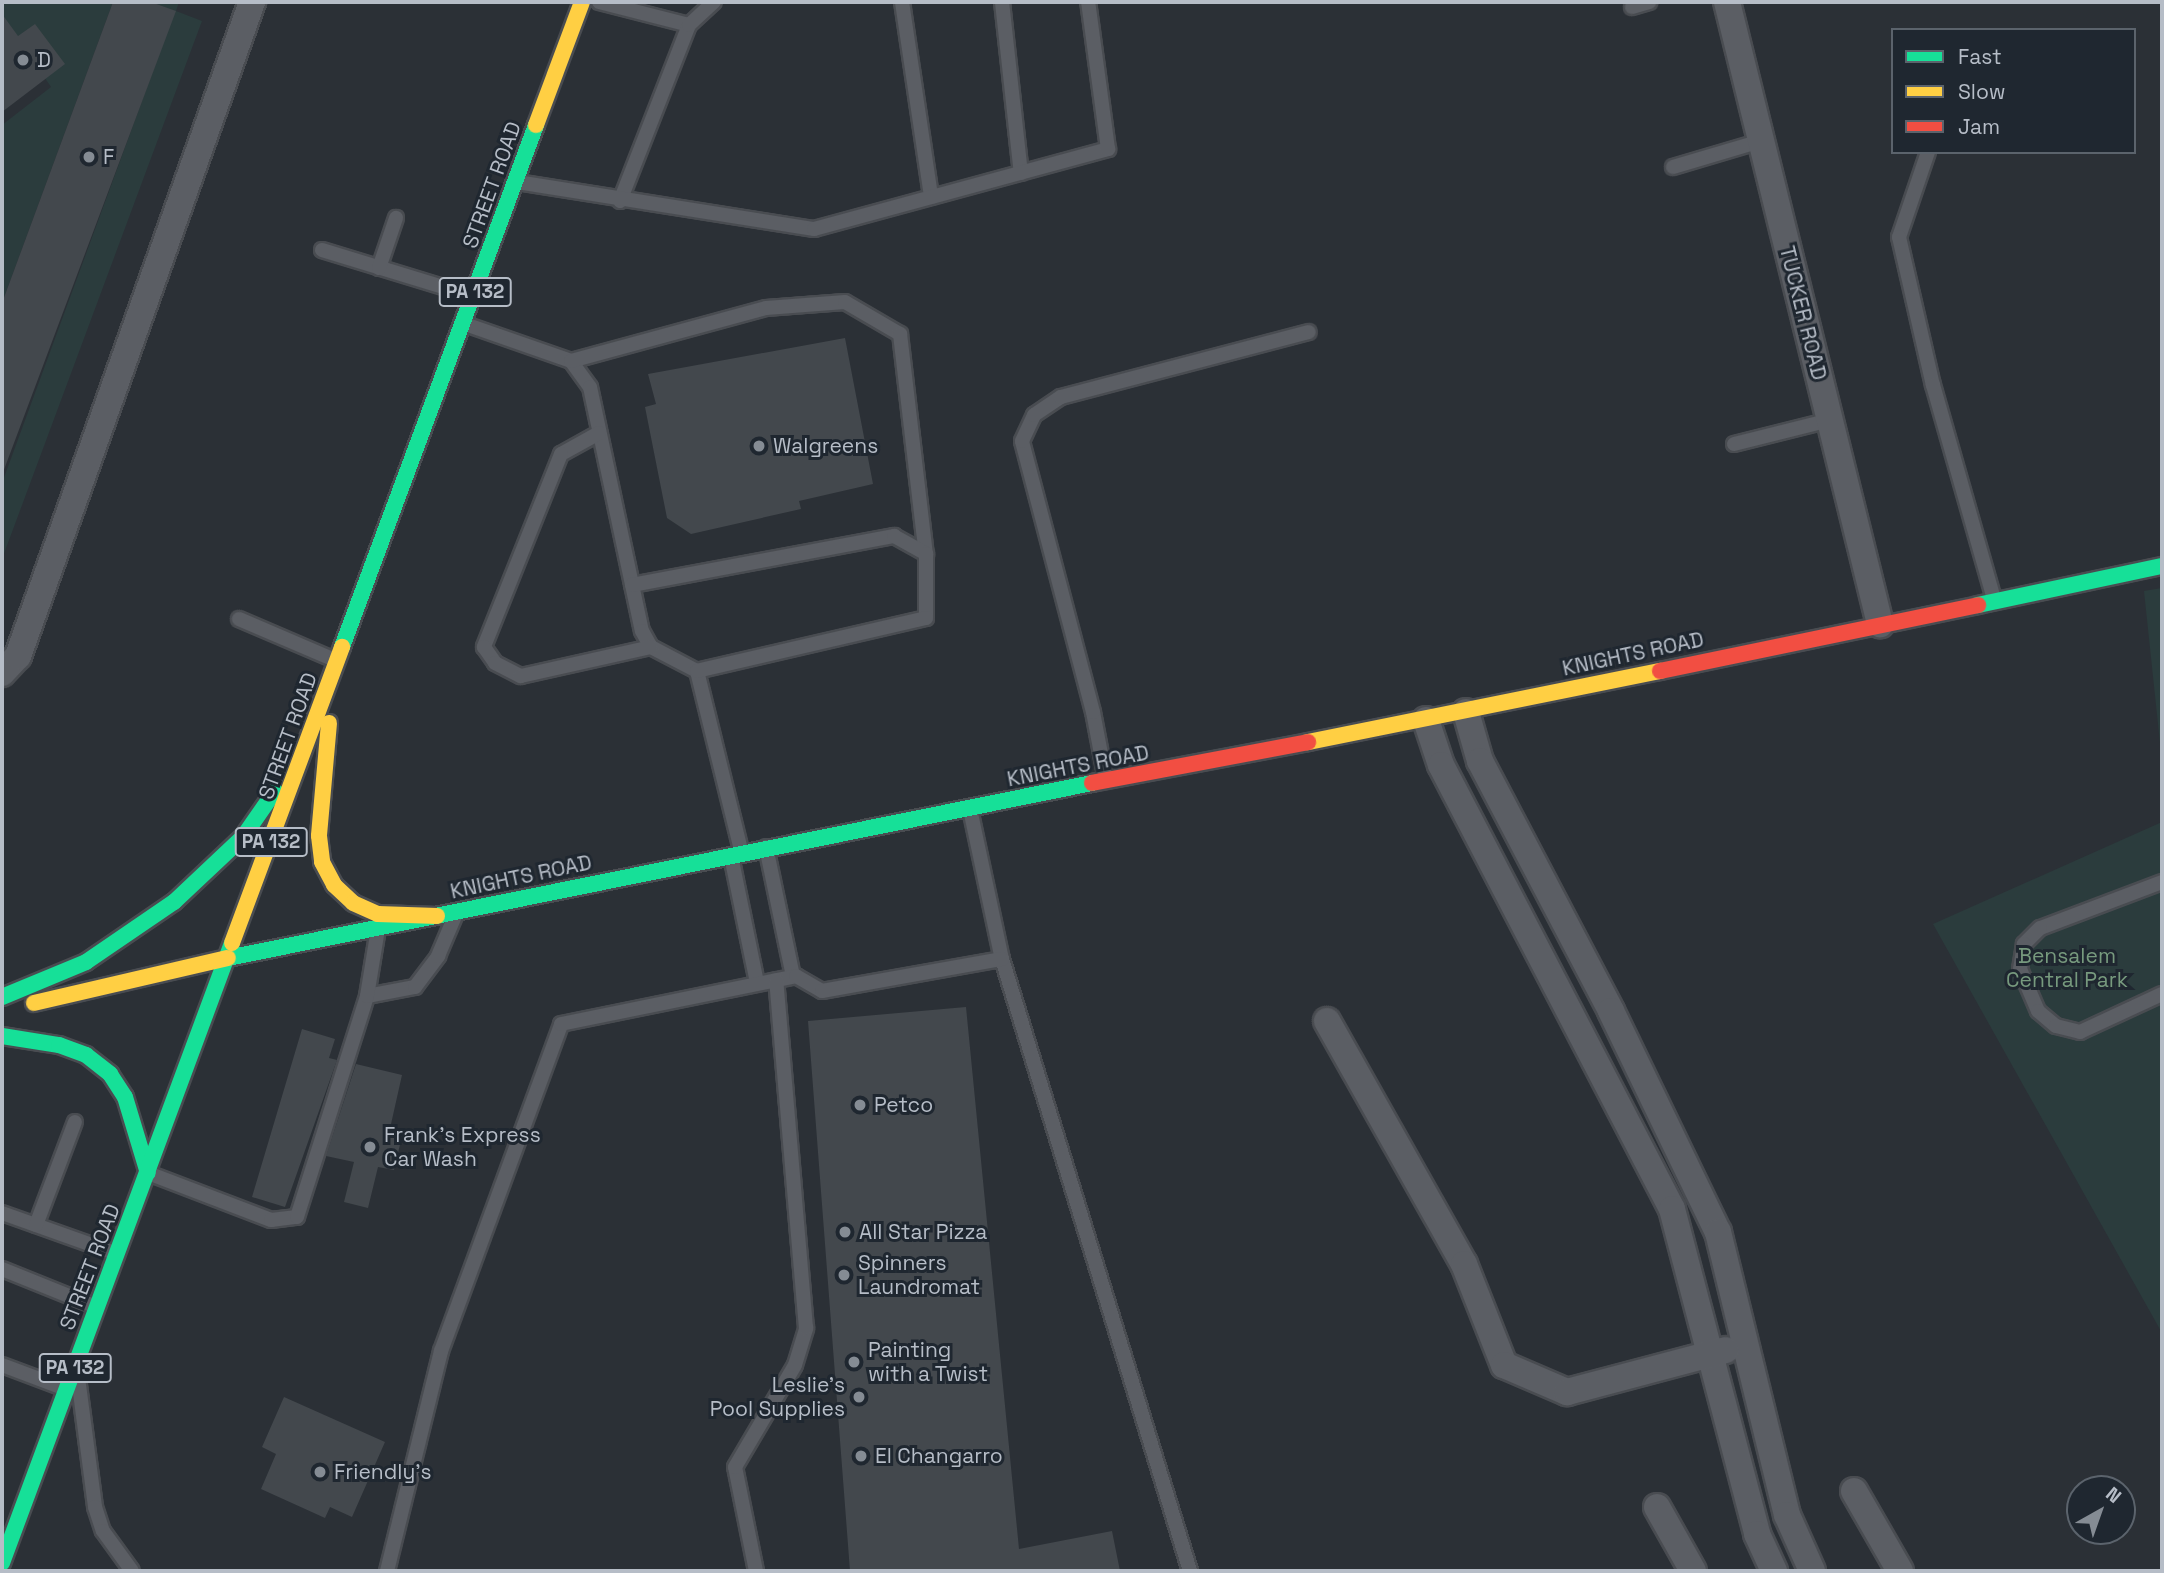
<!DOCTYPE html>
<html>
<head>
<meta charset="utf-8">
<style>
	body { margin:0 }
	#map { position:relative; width:2164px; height:1573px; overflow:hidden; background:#2b3036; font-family:"Space Grotesk",sans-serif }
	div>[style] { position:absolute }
	.green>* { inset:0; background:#2b3c3d }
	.building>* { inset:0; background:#43484d }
	.roads { filter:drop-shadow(2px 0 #494c51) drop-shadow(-2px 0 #494c51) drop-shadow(0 2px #494c51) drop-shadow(0 -2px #494c51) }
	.lane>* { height:14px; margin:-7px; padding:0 7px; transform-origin:7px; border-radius:7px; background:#5b5e64 }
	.street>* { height:26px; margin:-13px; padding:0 13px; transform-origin:13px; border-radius:13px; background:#5b5e64 }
	.fast>* { height:16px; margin:-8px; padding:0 8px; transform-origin:8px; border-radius:8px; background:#16e098 }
	.slow>* { height:16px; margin:-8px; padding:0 8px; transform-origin:8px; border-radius:8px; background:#ffcf43 }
	.jam>* { height:16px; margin:-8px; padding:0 8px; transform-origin:8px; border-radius:8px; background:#f24e42 }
	.dots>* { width:19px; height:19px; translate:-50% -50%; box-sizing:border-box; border:4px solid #1f2730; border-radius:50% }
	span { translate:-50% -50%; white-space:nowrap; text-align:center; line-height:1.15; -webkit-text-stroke:6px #1f2730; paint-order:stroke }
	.shield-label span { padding:2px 5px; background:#1f2730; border:2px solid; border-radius:5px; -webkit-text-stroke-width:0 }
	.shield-label { font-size:19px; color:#b6bdc7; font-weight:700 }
	.poi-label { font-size:21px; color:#b6bdc7 }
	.left { translate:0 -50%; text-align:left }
	.right { translate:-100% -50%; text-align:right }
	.street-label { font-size:21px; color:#b6bdc7 }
	.park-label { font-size:21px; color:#779a7e }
	.frame { position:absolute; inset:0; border:4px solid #b6bdc7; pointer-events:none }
	.legend { position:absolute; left:1891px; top:28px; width:245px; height:126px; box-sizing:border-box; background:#1f2730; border:2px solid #5b636c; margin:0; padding:9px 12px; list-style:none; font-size:21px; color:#b6bdc7 }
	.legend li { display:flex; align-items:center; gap:14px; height:35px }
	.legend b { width:35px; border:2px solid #5b636c }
	.north { position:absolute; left:2066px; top:1475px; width:70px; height:70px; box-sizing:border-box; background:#1f2730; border:2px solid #5b636c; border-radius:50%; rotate:40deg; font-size:19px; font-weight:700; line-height:28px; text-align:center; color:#b6bdc7 }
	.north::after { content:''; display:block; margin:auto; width:24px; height:32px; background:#858c94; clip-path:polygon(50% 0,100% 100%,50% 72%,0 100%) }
</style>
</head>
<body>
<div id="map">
	<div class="green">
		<div style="clip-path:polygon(2px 2px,113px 2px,2px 303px,2px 125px,51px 87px,2px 15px)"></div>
		<div style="clip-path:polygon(151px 2px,179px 2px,176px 11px,202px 21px,2px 559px,2px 483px,175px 11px)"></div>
		<div style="clip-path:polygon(2162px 588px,2162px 762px,2144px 591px)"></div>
		<div style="clip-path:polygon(2162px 822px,2162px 1333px,1933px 924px)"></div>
	</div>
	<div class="building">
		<div style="clip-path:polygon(113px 2px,151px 2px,176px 11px,2px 475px,2px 303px)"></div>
		<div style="clip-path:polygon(2px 14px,18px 36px,35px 24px,65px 64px,2px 112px)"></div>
		<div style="clip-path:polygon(845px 338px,873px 484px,799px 501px,801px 509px,691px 534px,667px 518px,645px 407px,656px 404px,648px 374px)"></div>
		<div style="clip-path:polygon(966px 1007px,1019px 1549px,1112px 1531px,1120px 1571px,850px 1571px,808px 1021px)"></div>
		<div style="clip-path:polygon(302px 1029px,335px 1039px,329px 1058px,337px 1060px,285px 1207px,252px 1197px)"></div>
		<div style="clip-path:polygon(356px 1064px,402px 1075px,389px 1133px,402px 1136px,394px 1170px,378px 1167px,368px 1208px,344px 1202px,354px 1162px,326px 1156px)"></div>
		<div style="clip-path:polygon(284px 1397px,385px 1442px,352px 1517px,330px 1507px,325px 1518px,261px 1489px,276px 1454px,262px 1447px)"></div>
	</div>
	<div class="roads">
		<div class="lane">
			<div style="left:599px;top:2px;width:93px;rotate:14.3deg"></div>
			<div style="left:689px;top:25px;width:189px;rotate:111.4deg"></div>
			<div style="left:902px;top:2px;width:197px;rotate:81.5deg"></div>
			<div style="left:1002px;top:2px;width:172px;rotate:83.7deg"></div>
			<div style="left:1632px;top:7px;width:18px;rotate:-16deg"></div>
			<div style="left:689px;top:25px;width:34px;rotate:-43deg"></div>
			<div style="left:1928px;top:152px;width:90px;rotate:108.8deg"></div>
			<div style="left:1899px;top:237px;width:152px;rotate:77.1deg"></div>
			<div style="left:1933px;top:385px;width:223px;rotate:74.1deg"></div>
			<div style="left:1673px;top:167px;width:92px;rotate:-16.5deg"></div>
			<div style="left:517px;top:182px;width:301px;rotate:9deg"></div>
			<div style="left:814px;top:229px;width:305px;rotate:-15.2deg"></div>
			<div style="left:1108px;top:149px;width:148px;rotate:-97.7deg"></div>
			<div style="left:322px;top:250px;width:157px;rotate:17deg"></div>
			<div style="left:379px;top:268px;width:53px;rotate:-71.2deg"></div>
			<div style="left:465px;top:324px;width:112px;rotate:19.2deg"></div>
			<div style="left:571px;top:361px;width:32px;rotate:54deg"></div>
			<div style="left:590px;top:387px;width:249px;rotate:78deg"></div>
			<div style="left:642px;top:631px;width:18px;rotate:61deg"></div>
			<div style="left:651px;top:647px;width:52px;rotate:27.6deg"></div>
			<div style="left:697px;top:671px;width:184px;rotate:76.2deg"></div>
			<div style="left:571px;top:361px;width:202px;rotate:-15.2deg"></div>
			<div style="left:766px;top:308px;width:79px;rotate:-4.3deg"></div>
			<div style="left:845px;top:302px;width:64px;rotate:30.2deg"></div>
			<div style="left:900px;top:334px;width:222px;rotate:83.3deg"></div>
			<div style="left:599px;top:433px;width:43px;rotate:151.1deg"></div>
			<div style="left:561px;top:454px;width:208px;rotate:111.8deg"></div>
			<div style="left:484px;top:647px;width:19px;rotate:55deg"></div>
			<div style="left:495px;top:663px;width:29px;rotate:27deg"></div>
			<div style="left:521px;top:676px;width:133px;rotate:-12.6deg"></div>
			<div style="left:1734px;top:444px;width:99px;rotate:-14deg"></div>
			<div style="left:632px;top:585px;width:267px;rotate:-10.6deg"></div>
			<div style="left:894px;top:536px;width:37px;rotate:29deg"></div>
			<div style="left:926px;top:554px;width:64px;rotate:90deg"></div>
			<div style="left:926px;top:618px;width:235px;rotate:167deg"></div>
			<div style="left:239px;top:619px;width:107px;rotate:23.2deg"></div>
			<div style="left:1106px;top:780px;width:69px;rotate:-100.8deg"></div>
			<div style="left:1093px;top:712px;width:280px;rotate:-104.7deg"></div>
			<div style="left:1022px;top:441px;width:29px;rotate:-65deg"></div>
			<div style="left:1034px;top:415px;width:32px;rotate:-34deg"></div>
			<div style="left:1061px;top:397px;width:256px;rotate:-14.7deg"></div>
			<div style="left:970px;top:809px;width:153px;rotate:78deg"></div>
			<div style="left:1002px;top:959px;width:640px;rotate:72.92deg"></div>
			<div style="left:766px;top:847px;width:132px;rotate:78.2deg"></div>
			<div style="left:731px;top:856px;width:130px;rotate:78.4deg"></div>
			<div style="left:2162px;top:882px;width:130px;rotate:159.3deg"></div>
			<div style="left:2040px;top:928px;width:23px;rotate:135deg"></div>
			<div style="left:2024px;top:944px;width:25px;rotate:99deg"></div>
			<div style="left:2020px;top:969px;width:46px;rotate:66.8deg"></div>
			<div style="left:2038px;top:1011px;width:23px;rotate:40deg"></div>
			<div style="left:2056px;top:1026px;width:25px;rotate:14deg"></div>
			<div style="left:2080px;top:1032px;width:90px;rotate:-24.9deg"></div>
			<div style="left:367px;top:996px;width:49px;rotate:-10.6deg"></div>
			<div style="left:415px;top:987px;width:39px;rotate:-53deg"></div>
			<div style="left:438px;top:956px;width:43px;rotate:-67deg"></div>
			<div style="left:148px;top:1173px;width:132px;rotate:20.9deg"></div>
			<div style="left:271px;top:1220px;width:26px;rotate:-7deg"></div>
			<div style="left:297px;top:1217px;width:232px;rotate:-72.4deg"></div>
			<div style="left:367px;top:996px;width:68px;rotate:-80.7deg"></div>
			<div style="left:2px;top:1213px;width:122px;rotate:19.6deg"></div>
			<div style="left:36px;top:1225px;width:110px;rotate:-69.3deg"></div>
			<div style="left:2px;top:1269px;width:101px;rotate:22deg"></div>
			<div style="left:2px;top:1365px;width:68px;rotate:20.6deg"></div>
			<div style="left:79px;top:1385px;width:123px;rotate:82.5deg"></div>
			<div style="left:95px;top:1507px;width:25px;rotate:72deg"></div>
			<div style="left:103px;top:1531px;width:49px;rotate:54.1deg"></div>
			<div style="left:387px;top:1571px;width:227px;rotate:-76.2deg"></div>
			<div style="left:441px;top:1351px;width:348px;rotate:-69.8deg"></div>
			<div style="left:561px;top:1024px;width:240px;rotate:-11.5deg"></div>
			<div style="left:796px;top:976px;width:30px;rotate:30deg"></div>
			<div style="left:822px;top:991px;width:183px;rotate:-10.1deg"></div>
			<div style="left:756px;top:1571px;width:106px;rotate:-101.4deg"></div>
			<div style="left:735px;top:1467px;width:118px;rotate:-59.5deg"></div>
			<div style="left:795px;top:1365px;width:39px;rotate:-73deg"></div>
			<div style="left:806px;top:1328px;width:349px;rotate:-94.9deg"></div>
		</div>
		<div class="street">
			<div style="left:1727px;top:2px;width:641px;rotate:76.18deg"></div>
			<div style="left:2px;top:673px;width:23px;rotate:-47deg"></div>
			<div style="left:18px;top:656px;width:695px;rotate:-70.31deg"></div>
			<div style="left:1466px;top:712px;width:51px;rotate:74.1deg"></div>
			<div style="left:1480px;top:761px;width:282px;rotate:62.3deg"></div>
			<div style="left:1611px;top:1011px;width:246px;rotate:64.2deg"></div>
			<div style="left:1718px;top:1232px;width:291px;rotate:76.3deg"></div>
			<div style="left:1787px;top:1515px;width:61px;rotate:65.9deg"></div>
			<div style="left:1426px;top:720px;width:47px;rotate:71.6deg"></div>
			<div style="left:1441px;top:765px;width:500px;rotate:62.51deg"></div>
			<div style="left:1672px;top:1209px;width:336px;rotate:75.3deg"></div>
			<div style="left:1757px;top:1534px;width:41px;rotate:65.3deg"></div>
			<div style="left:1327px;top:1021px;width:279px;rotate:60.6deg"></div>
			<div style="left:1464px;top:1264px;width:109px;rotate:68.4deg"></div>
			<div style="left:1504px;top:1365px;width:69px;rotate:23.2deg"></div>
			<div style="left:1567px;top:1392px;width:164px;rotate:-14.8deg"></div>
			<div style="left:1854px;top:1491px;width:92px;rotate:60.1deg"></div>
			<div style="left:1657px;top:1507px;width:73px;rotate:60.6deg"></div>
		</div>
		<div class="fast">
			<div style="left:1978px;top:605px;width:188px;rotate:-12deg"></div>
			<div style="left:342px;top:647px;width:557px;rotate:-69.61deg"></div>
			<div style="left:228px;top:958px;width:882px;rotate:-11.45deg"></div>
			<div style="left:2px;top:997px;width:91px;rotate:-22.6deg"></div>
			<div style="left:86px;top:962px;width:107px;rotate:-34.3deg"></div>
			<div style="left:174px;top:902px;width:95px;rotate:-43.3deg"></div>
			<div style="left:243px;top:837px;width:56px;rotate:-55.2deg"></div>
			<div style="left:2px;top:1036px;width:58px;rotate:9deg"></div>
			<div style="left:59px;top:1045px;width:29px;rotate:20deg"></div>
			<div style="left:86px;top:1055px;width:31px;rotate:38deg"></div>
			<div style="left:110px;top:1074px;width:27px;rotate:57deg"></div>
			<div style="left:125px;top:1097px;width:79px;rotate:73.2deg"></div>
			<div style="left:2px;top:1563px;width:661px;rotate:-69.65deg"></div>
		</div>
		<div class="slow">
			<div style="left:536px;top:125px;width:131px;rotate:-69.5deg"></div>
			<div style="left:329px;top:723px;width:113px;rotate:95.1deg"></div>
			<div style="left:319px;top:836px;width:26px;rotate:83deg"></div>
			<div style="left:322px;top:862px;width:26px;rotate:62deg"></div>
			<div style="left:334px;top:885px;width:26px;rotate:43deg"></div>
			<div style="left:353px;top:903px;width:27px;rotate:24deg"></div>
			<div style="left:378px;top:914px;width:59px;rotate:1.9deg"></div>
			<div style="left:1308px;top:742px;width:359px;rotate:-11.4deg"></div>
			<div style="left:232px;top:943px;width:316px;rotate:-69.6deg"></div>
			<div style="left:34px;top:1003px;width:199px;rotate:-13.1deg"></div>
		</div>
		<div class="jam">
			<div style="left:1660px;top:671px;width:325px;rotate:-11.7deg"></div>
			<div style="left:1092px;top:783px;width:220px;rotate:-10.7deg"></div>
		</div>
	</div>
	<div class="dots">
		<div style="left:23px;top:60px;background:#858c94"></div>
		<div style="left:89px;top:157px;background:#858c94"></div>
		<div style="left:759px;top:446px;background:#858c94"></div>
		<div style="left:860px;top:1105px;background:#858c94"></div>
		<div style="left:370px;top:1147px;background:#858c94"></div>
		<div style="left:845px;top:1232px;background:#858c94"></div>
		<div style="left:844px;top:1275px;background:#858c94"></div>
		<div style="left:854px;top:1362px;background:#858c94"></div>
		<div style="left:859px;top:1397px;background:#858c94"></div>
		<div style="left:861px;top:1456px;background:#858c94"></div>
		<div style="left:320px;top:1472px;background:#858c94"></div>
	</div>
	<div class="shield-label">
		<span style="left:475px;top:292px">PA 132</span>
		<span style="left:271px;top:842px">PA 132</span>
		<span style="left:75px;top:1368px">PA 132</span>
	</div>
	<div class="poi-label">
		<span class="left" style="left:37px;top:60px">D</span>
		<span class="left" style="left:103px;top:157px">F</span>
		<span class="left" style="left:773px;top:446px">Walgreens</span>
		<span class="left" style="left:874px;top:1105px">Petco</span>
		<span class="left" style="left:384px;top:1147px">Frank's Express<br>Car Wash</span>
		<span class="left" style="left:859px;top:1232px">All Star Pizza</span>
		<span class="left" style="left:858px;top:1275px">Spinners<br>Laundromat</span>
		<span class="left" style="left:868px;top:1362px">Painting<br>with a Twist</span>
		<span class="right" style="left:845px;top:1397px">Leslie's<br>Pool Supplies</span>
		<span class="left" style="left:875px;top:1456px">El Changarro</span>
		<span class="left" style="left:334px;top:1472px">Friendly's</span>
	</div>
	<div class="street-label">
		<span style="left:492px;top:185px;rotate:-70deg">STREET ROAD</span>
		<span style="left:1803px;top:313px;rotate:76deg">TUCKER ROAD</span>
		<span style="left:1633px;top:654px;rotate:-12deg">KNIGHTS ROAD</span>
		<span style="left:288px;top:736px;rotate:-70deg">STREET ROAD</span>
		<span style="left:1078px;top:766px;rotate:-11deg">KNIGHTS ROAD</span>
		<span style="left:521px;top:877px;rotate:-12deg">KNIGHTS ROAD</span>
		<span style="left:90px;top:1267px;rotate:-69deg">STREET ROAD</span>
	</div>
	<div class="park-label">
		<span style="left:2067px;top:968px">Bensalem<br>Central Park</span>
	</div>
	<div class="frame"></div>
	<ul class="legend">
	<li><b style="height:9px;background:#16e098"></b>Fast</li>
	<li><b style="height:9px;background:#ffcf43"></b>Slow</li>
	<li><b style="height:9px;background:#f24e42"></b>Jam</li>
	</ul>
	<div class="north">N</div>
</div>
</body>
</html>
